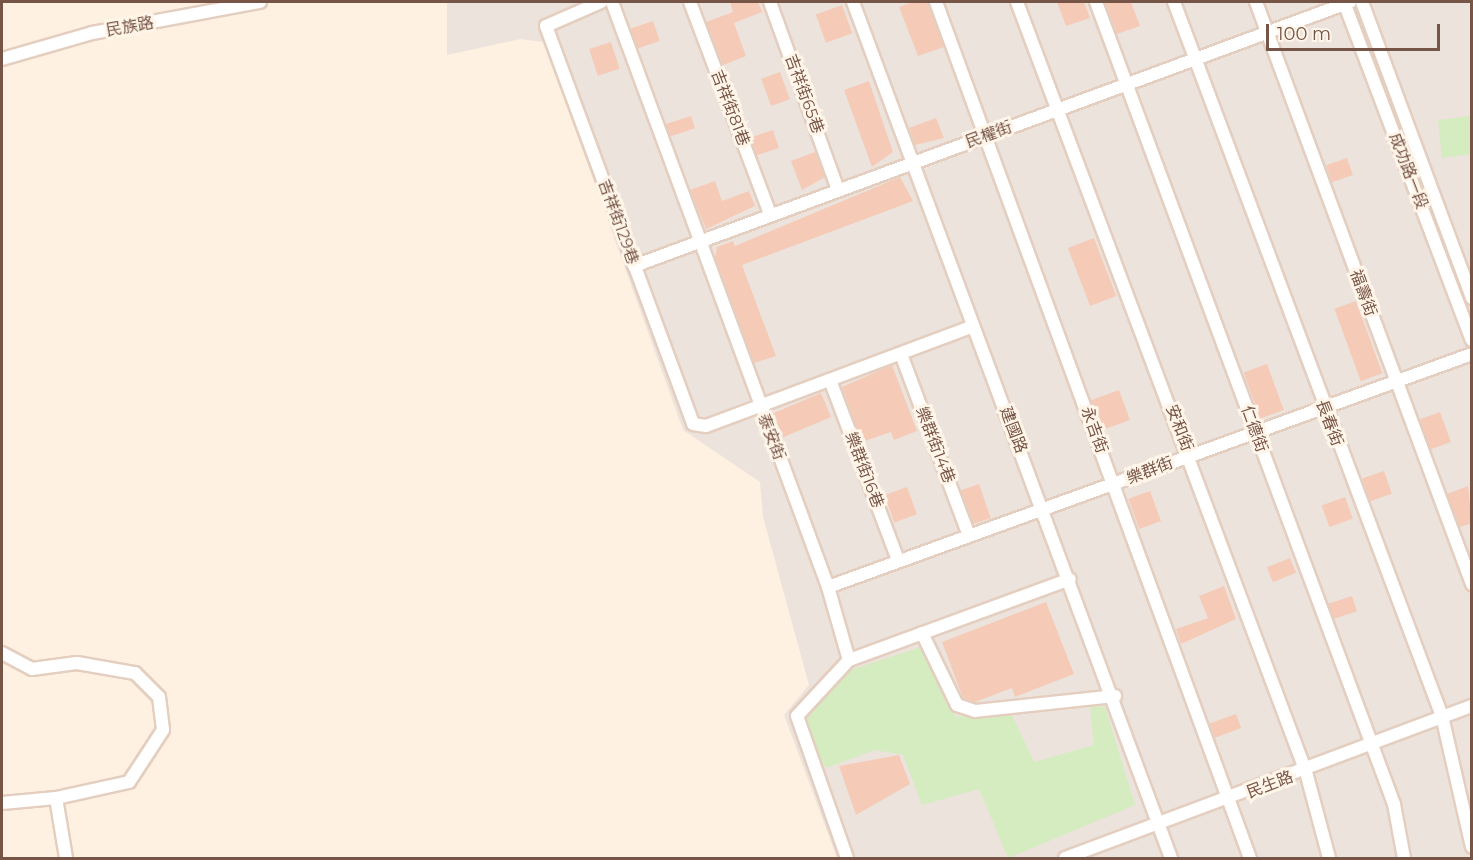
<!DOCTYPE html>
<html>
<head>
<meta charset="utf-8">
<style>
	body { margin:0 }
	#map { position:relative; width:1473px; height:860px; overflow:hidden; background:#fef1e1; font-family:Montserrat,"Noto Sans TC",sans-serif }
	div>[style] { position:absolute }
	.industrial>* { inset:0; background:#ece3dd }
	.green>* { inset:0; background:#d4ecbf }
	.building>* { inset:0; background:#f5cbb7; transform-origin:0 0 }
	.roads { filter:drop-shadow(2px 0 #e4cebf) drop-shadow(-2px 0 #e4cebf) drop-shadow(0 2px #e4cebf) drop-shadow(0 -2px #e4cebf) }
	.minor>* { height:12px; margin:-6px; padding:0 6px; transform-origin:6px; border-radius:6px; background:#fff }
	span { translate:-50% -50%; white-space:nowrap; text-align:center; line-height:1.15; -webkit-text-stroke:6px #fff5e9; paint-order:stroke }
	.street-label { font-size:16px; color:#765446 }
	.frame { position:absolute; inset:0; border:3px solid #765446; pointer-events:none }
	.scale { position:absolute; left:1266px; top:24px; width:174px; height:27px; box-sizing:border-box; border:3px solid #765446; border-top:0; padding-left:8px; font-size:18px; line-height:21px; white-space:nowrap; color:#765446; -webkit-text-stroke:4px #fff5e9; paint-order:stroke }
</style>
</head>
<body>
<div id="map">
	<div class="industrial">
		<div style="clip-path:polygon(447px 2px,1471px 2px,1471px 858px,837px 858px,784px 715px,809px 685px,763px 517px,760px 482px,683px 430px,544px 42px,520px 39px,447px 55px)"></div>
	</div>
	<div class="green">
		<div style="clip-path:polygon(1471px 116px,1471px 154px,1442px 158px,1438px 120px)"></div>
		<div style="clip-path:polygon(924px 646px,956px 717px,1010px 711px,1034px 762px,1094px 745px,1090px 706px,1105px 707px,1135px 805px,1008px 858px,979px 789px,922px 805px,903px 755px,875px 750px,826px 768px,801px 724px,805px 709px,853px 669px)"></div>
	</div>
	<div class="building">
		<div style="clip-path:polygon(730px 2px,758px 2px,762px 12px,734px 23px,746px 56px,723px 65px,706px 22px,733px 12px)"></div>
		<div style="clip-path:polygon(913px 2px,927px 2px,944px 47px,918px 56px,899px 7px)"></div>
		<div style="clip-path:polygon(1057px 2px,1084px 2px,1090px 18px,1066px 26px)"></div>
		<div style="clip-path:polygon(1105px 2px,1131px 2px,1140px 26px,1117px 34px)"></div>
		<div style="left:842px;top:5px;width:30px;height:28px;rotate:70deg"></div>
		<div style="left:653px;top:21px;width:21px;height:24px;rotate:71deg"></div>
		<div style="left:611px;top:42px;width:28px;height:23px;rotate:72deg"></div>
		<div style="left:780px;top:72px;width:29px;height:20px;rotate:70deg"></div>
		<div style="clip-path:polygon(869px 81px,893px 152px,872px 167px,844px 90px)"></div>
		<div style="left:691px;top:116px;width:13px;height:27px;rotate:72deg"></div>
		<div style="clip-path:polygon(936px 118px,944px 138px,915px 145px,909px 128px)"></div>
		<div style="left:773px;top:130px;width:19px;height:24px;rotate:72deg"></div>
		<div style="clip-path:polygon(815px 152px,825px 177px,802px 190px,791px 161px)"></div>
		<div style="left:1347px;top:158px;width:18px;height:22px;rotate:71deg"></div>
		<div style="clip-path:polygon(900px 177px,913px 201px,742px 265px,776px 356px,754px 363px,715px 257px,717px 247px,733px 241px,735px 246px)"></div>
		<div style="clip-path:polygon(715px 181px,722px 201px,749px 191px,755px 206px,706px 229px,690px 190px)"></div>
		<div style="left:1094px;top:238px;width:62px;height:28px;rotate:69deg"></div>
		<div style="left:1356px;top:301px;width:77px;height:23px;rotate:70deg"></div>
		<div style="left:1267px;top:364px;width:49px;height:25px;rotate:70deg"></div>
		<div style="clip-path:polygon(892px 365px,917px 431px,894px 440px,891px 432px,862px 442px,842px 387px)"></div>
		<div style="left:1119px;top:390px;width:32px;height:30px;rotate:70deg"></div>
		<div style="left:821px;top:393px;width:26px;height:52px;rotate:67deg"></div>
		<div style="left:1440px;top:412px;width:32px;height:22px;rotate:70deg"></div>
		<div style="left:1384px;top:471px;width:24px;height:23px;rotate:71deg"></div>
		<div style="left:979px;top:484px;width:36px;height:19px;rotate:71deg"></div>
		<div style="clip-path:polygon(1468px 486px,1472px 523px,1460px 527px,1447px 494px)"></div>
		<div style="left:907px;top:487px;width:29px;height:24px;rotate:70deg"></div>
		<div style="left:1150px;top:491px;width:32px;height:23px;rotate:70deg"></div>
		<div style="left:1345px;top:497px;width:23px;height:25px;rotate:70deg"></div>
		<div style="left:1290px;top:558px;width:16px;height:25px;rotate:68deg"></div>
		<div style="clip-path:polygon(1224px 586px,1236px 619px,1181px 644px,1176px 629px,1208px 618px,1199px 596px)"></div>
		<div style="left:1352px;top:596px;width:16px;height:25px;rotate:72deg"></div>
		<div style="clip-path:polygon(1046px 602px,1074px 674px,1015px 697px,1012px 688px,975px 702px,963px 698px,942px 642px)"></div>
		<div style="left:1236px;top:714px;width:15px;height:28px;rotate:70deg"></div>
		<div style="clip-path:polygon(899px 755px,910px 784px,856px 815px,839px 766px)"></div>
	</div>
	<div class="roads">
		<div class="minor">
			<div style="left:601px;top:2px;width:60px;rotate:156.4deg"></div>
			<div style="left:546px;top:26px;width:424px;rotate:69.7deg"></div>
			<div style="left:693px;top:424px;width:13px;rotate:9deg"></div>
			<div style="left:706px;top:426px;width:285px;rotate:-20.5deg"></div>
			<div style="left:612px;top:2px;width:624px;rotate:69.73deg"></div>
			<div style="left:828px;top:587px;width:76px;rotate:74deg"></div>
			<div style="left:849px;top:660px;width:76px;rotate:132.9deg"></div>
			<div style="left:797px;top:716px;width:151px;rotate:70.6deg"></div>
			<div style="left:690px;top:2px;width:227px;rotate:69.3deg"></div>
			<div style="left:770px;top:2px;width:197px;rotate:70.1deg"></div>
			<div style="left:853px;top:2px;width:913px;rotate:69.62deg"></div>
			<div style="left:936px;top:2px;width:912px;rotate:69.86deg"></div>
			<div style="left:1017px;top:2px;width:822px;rotate:69.43deg"></div>
			<div style="left:1306px;top:772px;width:89px;rotate:75deg"></div>
			<div style="left:1096px;top:2px;width:856px;rotate:69.62deg"></div>
			<div style="left:1394px;top:804px;width:55px;rotate:79.5deg"></div>
			<div style="left:1174px;top:2px;width:763px;rotate:69.43deg"></div>
			<div style="left:1442px;top:716px;width:134px;rotate:77.1deg"></div>
			<div style="left:1256px;top:2px;width:621px;rotate:69.64deg"></div>
			<div style="left:1344px;top:2px;width:361px;rotate:69.3deg"></div>
			<div style="left:1362px;top:2px;width:316px;rotate:69.6deg"></div>
			<div style="left:2px;top:59px;width:94px;rotate:-16.1deg"></div>
			<div style="left:92px;top:33px;width:171px;rotate:-10.5deg"></div>
			<div style="left:634px;top:266px;width:763px;rotate:-20.24deg"></div>
			<div style="left:901px;top:354px;width:194px;rotate:69.5deg"></div>
			<div style="left:830px;top:380px;width:192px;rotate:69.3deg"></div>
			<div style="left:828px;top:587px;width:685px;rotate:-19.89deg"></div>
			<div style="left:922px;top:633px;width:80px;rotate:64.1deg"></div>
			<div style="left:957px;top:705px;width:19px;rotate:18deg"></div>
			<div style="left:975px;top:711px;width:141px;rotate:-6.1deg"></div>
			<div style="left:2px;top:653px;width:34px;rotate:28deg"></div>
			<div style="left:32px;top:669px;width:45px;rotate:-7.6deg"></div>
			<div style="left:77px;top:663px;width:59px;rotate:9.8deg"></div>
			<div style="left:135px;top:673px;width:34px;rotate:45deg"></div>
			<div style="left:159px;top:697px;width:33px;rotate:83deg"></div>
			<div style="left:163px;top:730px;width:62px;rotate:123.2deg"></div>
			<div style="left:129px;top:782px;width:75px;rotate:167.6deg"></div>
			<div style="left:849px;top:660px;width:235px;rotate:-20.1deg"></div>
			<div style="left:2px;top:803px;width:54px;rotate:-5.3deg"></div>
			<div style="left:56px;top:798px;width:61px;rotate:80.5deg"></div>
			<div style="left:1065px;top:858px;width:434px;rotate:-20.5deg"></div>
		</div>
	</div>
	<div class="street-label">
		<span style="left:130px;top:27px;rotate:-10deg">民族路</span>
		<span style="left:804px;top:94px;rotate:70deg">吉祥街65巷</span>
		<span style="left:730px;top:108px;rotate:69deg">吉祥街81巷</span>
		<span style="left:989px;top:135px;rotate:-20deg">民權街</span>
		<span style="left:1408px;top:171px;rotate:69deg">成功路一段</span>
		<span style="left:618px;top:222px;rotate:70deg">吉祥街129巷</span>
		<span style="left:1363px;top:293px;rotate:70deg">福壽街</span>
		<span style="left:1329px;top:423px;rotate:69deg">長春街</span>
		<span style="left:1179px;top:428px;rotate:69deg">安和街</span>
		<span style="left:1254px;top:429px;rotate:70deg">仁德街</span>
		<span style="left:1013px;top:430px;rotate:69deg">建國路</span>
		<span style="left:1094px;top:430px;rotate:70deg">永吉街</span>
		<span style="left:771px;top:437px;rotate:69deg">泰安街</span>
		<span style="left:935px;top:445px;rotate:69deg">樂群街14巷</span>
		<span style="left:864px;top:470px;rotate:69deg">樂群街16巷</span>
		<span style="left:1150px;top:471px;rotate:-21deg">樂群街</span>
		<span style="left:1270px;top:785px;rotate:-21deg">民生路</span>
	</div>
	<div class="frame"></div>
	<div class="scale">100 m</div>
</div>
</body>
</html>
